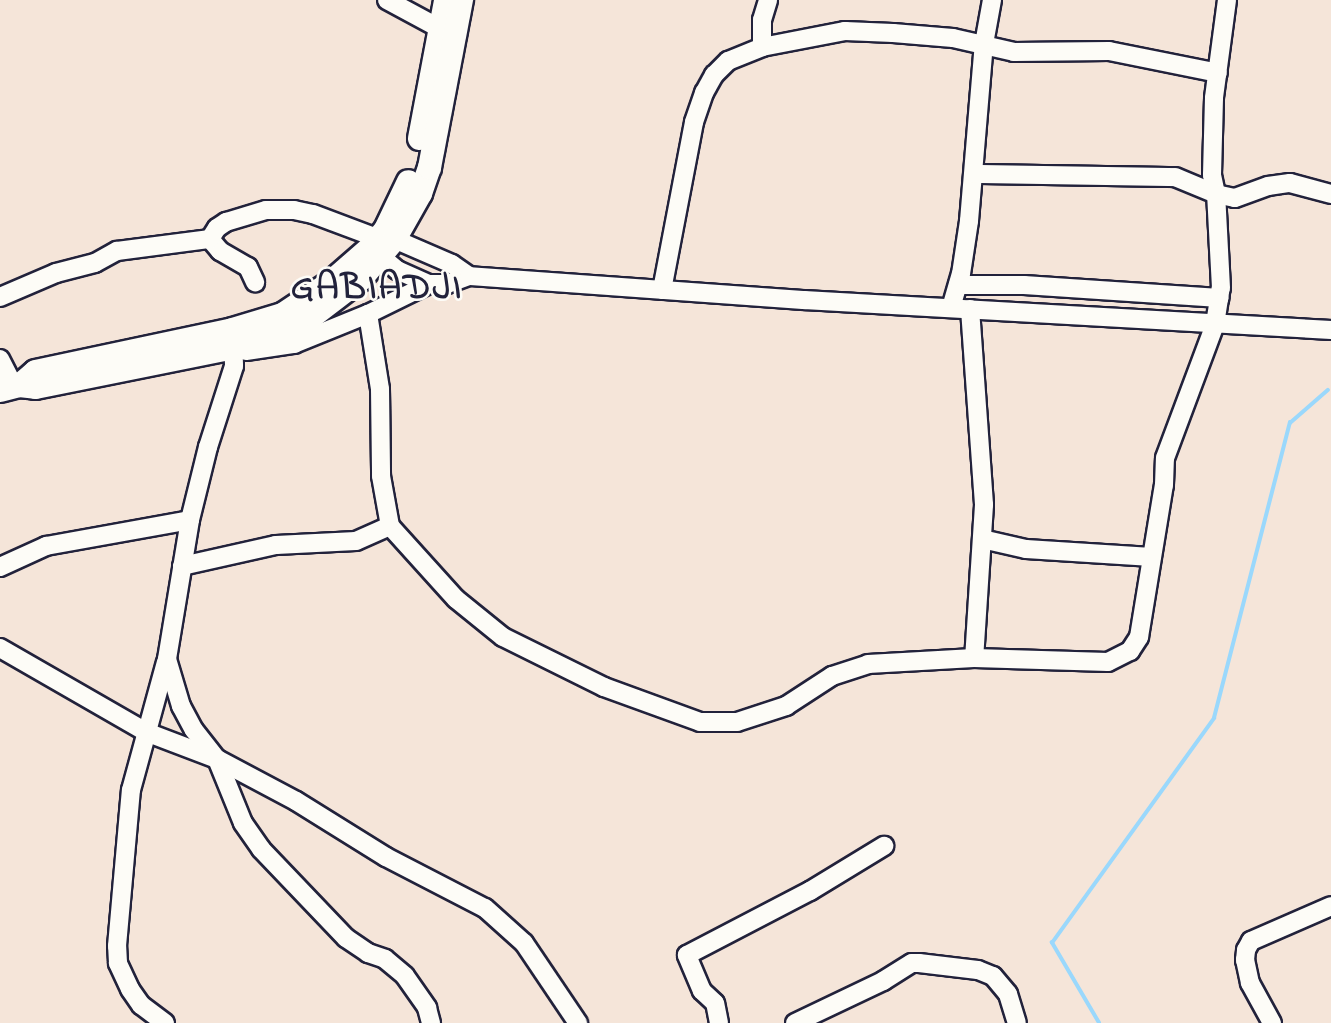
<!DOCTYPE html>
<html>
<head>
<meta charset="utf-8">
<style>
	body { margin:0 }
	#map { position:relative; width:1331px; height:1023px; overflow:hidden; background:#f5e5d9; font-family:"Indie Flower",sans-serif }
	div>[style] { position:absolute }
	.stream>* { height:3.5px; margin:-1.75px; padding:0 1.75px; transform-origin:1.75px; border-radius:1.75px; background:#9ad8fc }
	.roads { filter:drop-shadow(2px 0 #22223b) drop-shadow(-2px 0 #22223b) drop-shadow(0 2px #22223b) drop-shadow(0 -2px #22223b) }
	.minor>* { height:18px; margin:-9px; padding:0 9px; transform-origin:9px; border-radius:9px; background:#fdfcf7 }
	.major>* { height:23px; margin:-11.5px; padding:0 11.5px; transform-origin:11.5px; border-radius:11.5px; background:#fdfcf7 }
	span { translate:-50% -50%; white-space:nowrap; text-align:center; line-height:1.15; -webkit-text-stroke:5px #fdfcf7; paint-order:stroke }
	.district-label { font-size:37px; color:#22223b; font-weight:700; letter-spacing:2px }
</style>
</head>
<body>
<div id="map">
	<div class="stream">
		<div style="left:1099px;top:1023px;width:93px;rotate:-120.4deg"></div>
		<div style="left:1052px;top:943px;width:277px;rotate:-54.2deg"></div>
		<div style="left:1214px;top:718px;width:305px;rotate:-75.6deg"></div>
		<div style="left:1290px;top:423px;width:50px;rotate:-41deg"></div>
	</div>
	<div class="roads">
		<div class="minor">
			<div style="left:387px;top:0;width:59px;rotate:28.3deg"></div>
			<div style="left:1227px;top:0;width:99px;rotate:97.6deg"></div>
			<div style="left:1214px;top:98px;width:77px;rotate:91.5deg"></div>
			<div style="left:1212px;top:175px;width:19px;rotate:78deg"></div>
			<div style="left:1216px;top:194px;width:19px;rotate:12deg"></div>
			<div style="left:1235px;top:198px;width:35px;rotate:-20deg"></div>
			<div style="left:1268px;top:186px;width:22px;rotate:-8deg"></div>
			<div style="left:1290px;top:183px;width:42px;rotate:15deg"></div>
			<div style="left:762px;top:47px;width:27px;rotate:-90deg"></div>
			<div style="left:762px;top:20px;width:21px;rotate:-73deg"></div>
			<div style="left:387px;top:231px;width:11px;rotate:49deg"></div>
			<div style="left:394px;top:239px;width:63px;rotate:23.3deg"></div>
			<div style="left:452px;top:264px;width:21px;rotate:35deg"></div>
			<div style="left:210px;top:239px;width:16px;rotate:50deg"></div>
			<div style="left:220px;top:251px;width:32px;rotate:30deg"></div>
			<div style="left:248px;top:267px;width:17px;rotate:65deg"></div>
			<div style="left:372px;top:249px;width:33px;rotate:40deg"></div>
			<div style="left:397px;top:270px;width:35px;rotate:24deg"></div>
			<div style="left:429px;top:284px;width:18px"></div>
			<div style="left:447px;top:284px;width:23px;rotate:-20deg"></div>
			<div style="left:469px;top:276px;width:336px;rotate:4.1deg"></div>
			<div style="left:804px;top:300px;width:528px;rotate:3.26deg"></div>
			<div style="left:958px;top:285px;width:66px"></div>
			<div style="left:1024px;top:285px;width:196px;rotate:3.8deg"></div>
			<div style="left:662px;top:290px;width:171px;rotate:-79.2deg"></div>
			<div style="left:694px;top:122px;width:31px;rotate:-71deg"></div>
			<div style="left:704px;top:93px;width:21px;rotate:-61deg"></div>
			<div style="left:714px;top:75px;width:20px;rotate:-45deg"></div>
			<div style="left:728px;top:61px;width:37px;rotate:-22deg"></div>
			<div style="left:762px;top:47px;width:85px;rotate:-10.9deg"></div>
			<div style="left:845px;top:31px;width:48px;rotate:2.4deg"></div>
			<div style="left:893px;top:33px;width:60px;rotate:4.8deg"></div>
			<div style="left:953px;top:38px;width:63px;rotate:12.9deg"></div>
			<div style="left:1014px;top:52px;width:95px;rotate:-0.6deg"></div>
			<div style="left:1109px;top:51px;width:111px;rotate:11.4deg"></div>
			<div style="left:0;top:297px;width:61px;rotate:-23.2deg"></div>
			<div style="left:56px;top:273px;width:40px;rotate:-14.4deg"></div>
			<div style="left:95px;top:263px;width:25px;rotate:-29deg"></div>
			<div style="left:117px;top:251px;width:94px;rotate:-7.4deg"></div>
			<div style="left:210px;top:239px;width:13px;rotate:-58deg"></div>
			<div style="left:217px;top:228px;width:11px;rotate:-34deg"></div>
			<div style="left:226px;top:222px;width:42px;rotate:-16.7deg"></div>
			<div style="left:266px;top:210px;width:28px"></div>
			<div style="left:294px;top:210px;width:19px;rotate:12deg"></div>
			<div style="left:313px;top:214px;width:68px;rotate:20.6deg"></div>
			<div style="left:951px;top:308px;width:35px;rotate:-74deg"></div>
			<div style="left:961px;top:274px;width:54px;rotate:-81.4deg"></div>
			<div style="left:969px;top:221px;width:178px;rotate:-85.2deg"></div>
			<div style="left:984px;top:44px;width:45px;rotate:-79.7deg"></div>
			<div style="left:970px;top:309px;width:196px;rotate:85.9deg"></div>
			<div style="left:984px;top:505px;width:153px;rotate:93.7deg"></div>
			<div style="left:368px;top:314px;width:76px;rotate:80.9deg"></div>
			<div style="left:380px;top:389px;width:87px;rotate:89.3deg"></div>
			<div style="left:381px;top:476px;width:51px;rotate:79.8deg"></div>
			<div style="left:390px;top:526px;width:98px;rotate:47.9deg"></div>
			<div style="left:456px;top:599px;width:60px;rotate:39deg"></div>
			<div style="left:503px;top:637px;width:113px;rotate:26.3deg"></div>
			<div style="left:604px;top:687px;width:102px;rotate:20deg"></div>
			<div style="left:700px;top:722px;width:37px"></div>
			<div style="left:737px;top:722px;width:52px;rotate:-18.1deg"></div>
			<div style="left:786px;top:706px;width:55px;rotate:-33.1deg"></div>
			<div style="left:832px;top:676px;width:38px;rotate:-18deg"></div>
			<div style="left:868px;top:664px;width:106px;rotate:-3.2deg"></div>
			<div style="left:974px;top:658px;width:134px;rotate:1.7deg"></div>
			<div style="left:1108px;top:662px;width:25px;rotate:-27deg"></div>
			<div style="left:1130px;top:651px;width:17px;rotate:-57deg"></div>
			<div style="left:1139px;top:637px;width:154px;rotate:-80.7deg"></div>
			<div style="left:1164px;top:485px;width:27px;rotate:-88deg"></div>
			<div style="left:1165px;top:458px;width:143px;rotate:-69.5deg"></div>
			<div style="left:1215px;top:324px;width:36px;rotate:-81deg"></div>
			<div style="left:1221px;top:288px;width:94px;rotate:-93deg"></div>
			<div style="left:1216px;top:194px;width:44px;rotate:-157.5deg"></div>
			<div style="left:1175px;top:177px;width:201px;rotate:-179.1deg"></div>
			<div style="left:233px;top:336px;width:30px;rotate:88deg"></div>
			<div style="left:234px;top:366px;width:85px;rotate:107.8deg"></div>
			<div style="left:208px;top:447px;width:75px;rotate:103.9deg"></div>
			<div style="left:190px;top:520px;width:141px;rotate:99.4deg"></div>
			<div style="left:167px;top:659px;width:49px;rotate:73.4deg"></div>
			<div style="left:181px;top:706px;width:27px;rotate:62deg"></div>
			<div style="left:194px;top:730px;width:37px;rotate:52deg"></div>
			<div style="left:217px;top:759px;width:89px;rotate:28deg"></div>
			<div style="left:296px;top:801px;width:106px;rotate:31.9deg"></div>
			<div style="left:386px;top:857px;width:111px;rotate:27.3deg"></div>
			<div style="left:485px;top:908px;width:52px;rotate:41.9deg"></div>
			<div style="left:524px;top:943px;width:97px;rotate:56deg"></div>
			<div style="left:246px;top:351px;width:49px;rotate:-8.3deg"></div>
			<div style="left:294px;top:344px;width:80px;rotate:-22.1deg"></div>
			<div style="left:368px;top:314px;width:68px;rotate:-26.2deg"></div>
			<div style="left:0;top:359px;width:31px;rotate:63deg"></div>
			<div style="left:982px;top:539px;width:45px;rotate:12.8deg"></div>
			<div style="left:1026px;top:549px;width:126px;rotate:3.6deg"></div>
			<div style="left:182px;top:566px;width:96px;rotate:-12.6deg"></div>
			<div style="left:276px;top:545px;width:80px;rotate:-2.9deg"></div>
			<div style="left:356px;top:541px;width:37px;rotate:-24deg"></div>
			<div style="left:0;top:567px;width:51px;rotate:-24.5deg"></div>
			<div style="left:46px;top:546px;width:146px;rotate:-10.2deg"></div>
			<div style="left:0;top:648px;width:168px;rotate:29.9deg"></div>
			<div style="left:146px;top:732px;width:76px;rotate:20.8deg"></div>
			<div style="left:217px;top:759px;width:69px;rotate:67.9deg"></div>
			<div style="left:243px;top:823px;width:32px;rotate:55deg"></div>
			<div style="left:261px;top:849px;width:123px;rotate:46.3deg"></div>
			<div style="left:346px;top:938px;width:27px;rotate:34deg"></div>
			<div style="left:368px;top:953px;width:18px;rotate:19deg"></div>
			<div style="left:385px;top:959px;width:26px;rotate:40deg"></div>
			<div style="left:405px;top:976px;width:39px;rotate:55deg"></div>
			<div style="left:427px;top:1008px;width:16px;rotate:75deg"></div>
			<div style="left:165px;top:1023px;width:30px;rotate:-143deg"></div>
			<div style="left:141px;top:1005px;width:19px;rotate:-125deg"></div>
			<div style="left:130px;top:989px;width:29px;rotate:-115deg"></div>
			<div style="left:118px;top:963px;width:17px;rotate:-93deg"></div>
			<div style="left:117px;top:946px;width:157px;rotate:-84.9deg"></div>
			<div style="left:131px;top:790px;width:133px;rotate:-74.7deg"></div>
			<div style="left:719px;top:1023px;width:20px;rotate:-101deg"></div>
			<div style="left:715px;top:1003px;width:18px;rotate:-137deg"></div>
			<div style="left:702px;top:991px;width:39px;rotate:-113deg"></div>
			<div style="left:687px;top:955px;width:139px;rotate:-27.5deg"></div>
			<div style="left:810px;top:891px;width:87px;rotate:-31.3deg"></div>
			<div style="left:795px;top:1023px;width:98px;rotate:-25.5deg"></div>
			<div style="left:883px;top:981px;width:34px;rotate:-32deg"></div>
			<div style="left:912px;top:963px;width:7px"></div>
			<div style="left:919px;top:963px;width:59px;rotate:6.8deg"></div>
			<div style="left:978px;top:970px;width:16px;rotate:22deg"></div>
			<div style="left:993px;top:976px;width:23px;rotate:50deg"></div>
			<div style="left:1008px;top:994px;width:30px;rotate:73deg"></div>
			<div style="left:1272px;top:1023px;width:46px;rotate:-118.8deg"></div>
			<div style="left:1250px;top:983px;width:24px;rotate:-102deg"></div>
			<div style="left:1245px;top:960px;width:10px;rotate:-84deg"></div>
			<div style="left:1246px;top:950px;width:10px;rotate:-61deg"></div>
			<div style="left:1251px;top:941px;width:87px;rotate:-23.6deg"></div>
		</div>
		<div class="major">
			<div style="left:419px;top:138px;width:140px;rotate:-79.3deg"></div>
			<div style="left:19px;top:385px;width:21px;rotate:-41deg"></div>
			<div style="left:35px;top:371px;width:201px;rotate:-12deg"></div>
			<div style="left:232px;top:329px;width:52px;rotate:-16.7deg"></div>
			<div style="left:282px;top:314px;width:58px;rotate:-33.7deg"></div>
			<div style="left:330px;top:282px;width:53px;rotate:-41.2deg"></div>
			<div style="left:370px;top:247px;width:23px;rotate:-50deg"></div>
			<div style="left:385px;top:229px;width:53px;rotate:-64.4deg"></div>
			<div style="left:0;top:390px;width:20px;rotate:-15deg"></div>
			<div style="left:19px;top:385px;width:16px;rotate:7deg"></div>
			<div style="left:35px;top:387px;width:223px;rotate:-11.4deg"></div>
			<div style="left:254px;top:343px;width:65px;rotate:-25.4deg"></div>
			<div style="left:313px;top:315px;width:59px;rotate:-37.5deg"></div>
			<div style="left:360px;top:279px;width:52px;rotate:-49.6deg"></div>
			<div style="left:394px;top:239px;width:53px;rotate:-60.5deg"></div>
			<div style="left:420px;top:193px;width:28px;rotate:-71deg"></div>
			<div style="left:429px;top:167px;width:170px;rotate:-79.2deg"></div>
		</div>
	</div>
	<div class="district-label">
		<span style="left:377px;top:289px">GABIADJI</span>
	</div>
</div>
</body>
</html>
